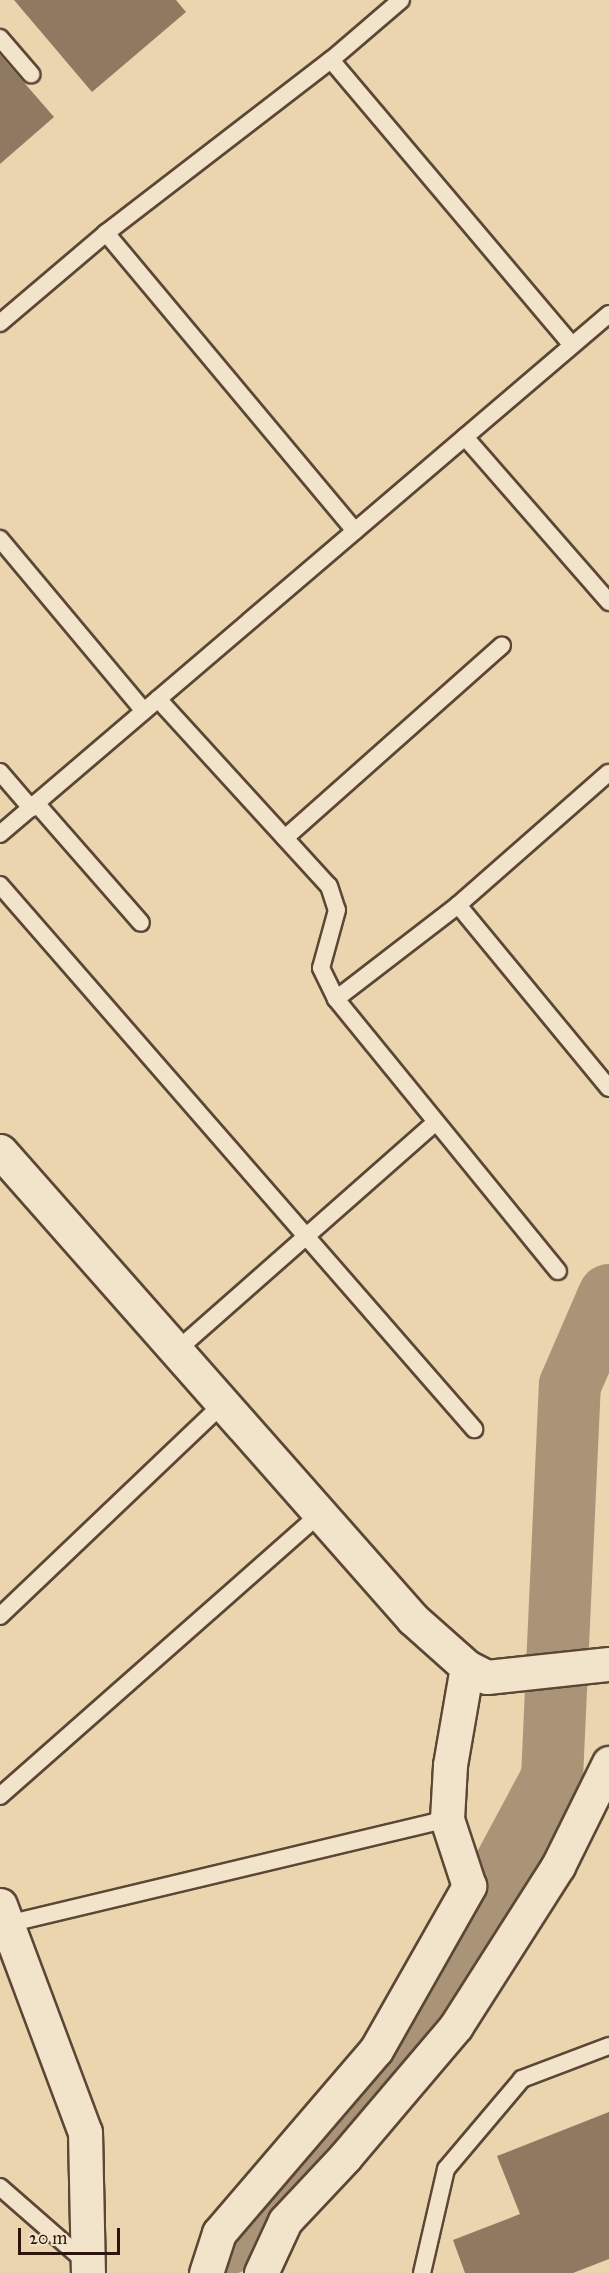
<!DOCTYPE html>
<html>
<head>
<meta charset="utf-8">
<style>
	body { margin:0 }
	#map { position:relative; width:609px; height:2273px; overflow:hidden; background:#ead5af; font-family:"IM FELL Great Primer",serif }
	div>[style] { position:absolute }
	.river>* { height:62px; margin:-31px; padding:0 31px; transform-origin:31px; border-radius:31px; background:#a99478 }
	.building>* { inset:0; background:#8f7961 }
	.roads { filter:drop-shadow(2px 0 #5c4635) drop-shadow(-2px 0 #5c4635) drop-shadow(0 2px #5c4635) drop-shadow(0 -2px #5c4635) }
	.service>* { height:16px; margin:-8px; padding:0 8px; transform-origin:8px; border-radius:8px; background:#f1e4cb }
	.minor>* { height:33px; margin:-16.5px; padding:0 16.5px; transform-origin:16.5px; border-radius:16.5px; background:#f1e4cb }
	span { translate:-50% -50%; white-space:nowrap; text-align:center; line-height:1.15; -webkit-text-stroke:5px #f1e4cb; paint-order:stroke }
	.scale { position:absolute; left:18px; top:2228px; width:102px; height:27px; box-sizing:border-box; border:3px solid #2c160c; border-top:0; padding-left:8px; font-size:18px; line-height:21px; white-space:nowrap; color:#2c160c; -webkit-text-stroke:4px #f1e4cb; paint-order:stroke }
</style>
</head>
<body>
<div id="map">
	<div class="river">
		<div style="left:230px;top:2243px;width:247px;rotate:-46.8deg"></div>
		<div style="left:399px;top:2063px;width:323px;rotate:-61.8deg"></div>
		<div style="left:552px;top:1778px;width:393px;rotate:-87.4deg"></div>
		<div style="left:570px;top:1385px;width:98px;rotate:-66.6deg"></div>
	</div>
	<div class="building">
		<div style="clip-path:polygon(14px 0,176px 0,186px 12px,92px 92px)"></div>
		<div style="clip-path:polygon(0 55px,54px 117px,0 164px)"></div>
		<div style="clip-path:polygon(609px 2112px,609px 2259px,573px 2273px,465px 2273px,453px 2240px,520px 2214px,497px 2156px)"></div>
	</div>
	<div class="roads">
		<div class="service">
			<div style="left:0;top:38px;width:48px;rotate:49.3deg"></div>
			<div style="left:331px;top:60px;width:373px;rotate:49.8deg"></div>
			<div style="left:106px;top:233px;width:388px;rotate:50.1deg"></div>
			<div style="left:0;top:323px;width:139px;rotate:-40.3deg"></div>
			<div style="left:106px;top:233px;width:284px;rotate:-37.6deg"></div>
			<div style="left:331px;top:60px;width:92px;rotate:-40.6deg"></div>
			<div style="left:465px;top:437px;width:219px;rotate:48.9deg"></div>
			<div style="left:0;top:539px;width:224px;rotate:50.1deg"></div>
			<div style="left:158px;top:699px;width:253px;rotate:47.6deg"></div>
			<div style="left:329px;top:886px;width:25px;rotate:72deg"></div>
			<div style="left:337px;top:910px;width:60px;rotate:105.4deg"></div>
			<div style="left:321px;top:968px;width:34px;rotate:64deg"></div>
			<div style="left:336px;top:999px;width:351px;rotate:50.8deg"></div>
			<div style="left:0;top:772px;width:48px;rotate:49.3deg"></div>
			<div style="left:36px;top:803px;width:159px;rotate:48.8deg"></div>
			<div style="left:0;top:834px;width:801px;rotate:-40.49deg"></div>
			<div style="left:285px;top:838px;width:290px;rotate:-41.6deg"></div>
			<div style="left:0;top:885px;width:722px;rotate:48.93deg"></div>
			<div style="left:458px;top:905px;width:237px;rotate:50.5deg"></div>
			<div style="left:336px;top:999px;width:154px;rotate:-37.6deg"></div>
			<div style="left:458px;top:905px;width:200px;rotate:-41.3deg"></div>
			<div style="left:176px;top:1351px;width:346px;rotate:-41.4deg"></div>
			<div style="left:0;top:1616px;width:308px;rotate:-43.6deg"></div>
			<div style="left:0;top:1796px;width:427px;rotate:-41.4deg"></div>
			<div style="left:7px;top:1924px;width:452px;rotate:-13.4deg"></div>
			<div style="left:0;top:2187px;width:117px;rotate:41.2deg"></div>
			<div style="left:422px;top:2273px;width:107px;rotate:-77deg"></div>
			<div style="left:446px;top:2169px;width:118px;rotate:-49.8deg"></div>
			<div style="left:522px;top:2079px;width:93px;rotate:-20.8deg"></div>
		</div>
		<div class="minor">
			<div style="left:0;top:1151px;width:624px;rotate:48.57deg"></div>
			<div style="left:413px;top:1619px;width:72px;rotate:41.6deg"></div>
			<div style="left:467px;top:1667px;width:22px;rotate:27deg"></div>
			<div style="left:487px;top:1677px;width:123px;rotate:-6.1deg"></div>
			<div style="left:0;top:1905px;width:242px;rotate:69.5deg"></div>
			<div style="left:85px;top:2132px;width:141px;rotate:88.8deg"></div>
			<div style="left:206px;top:2273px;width:42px;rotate:-72deg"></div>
			<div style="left:219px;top:2233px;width:241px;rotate:-49.4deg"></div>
			<div style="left:376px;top:2050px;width:189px;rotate:-60.4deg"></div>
			<div style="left:469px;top:1886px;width:71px;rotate:-108.2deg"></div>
			<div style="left:447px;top:1819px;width:54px;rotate:-86.8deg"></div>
			<div style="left:450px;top:1765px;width:99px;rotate:-80.2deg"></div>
			<div style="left:261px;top:2273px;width:57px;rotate:-65.2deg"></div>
			<div style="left:285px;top:2221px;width:88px;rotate:-46.8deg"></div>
			<div style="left:345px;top:2157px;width:172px;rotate:-49.7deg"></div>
			<div style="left:456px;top:2026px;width:190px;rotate:-57.5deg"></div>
			<div style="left:558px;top:1866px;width:115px;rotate:-63.7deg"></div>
		</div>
	</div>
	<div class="scale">20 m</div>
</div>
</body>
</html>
